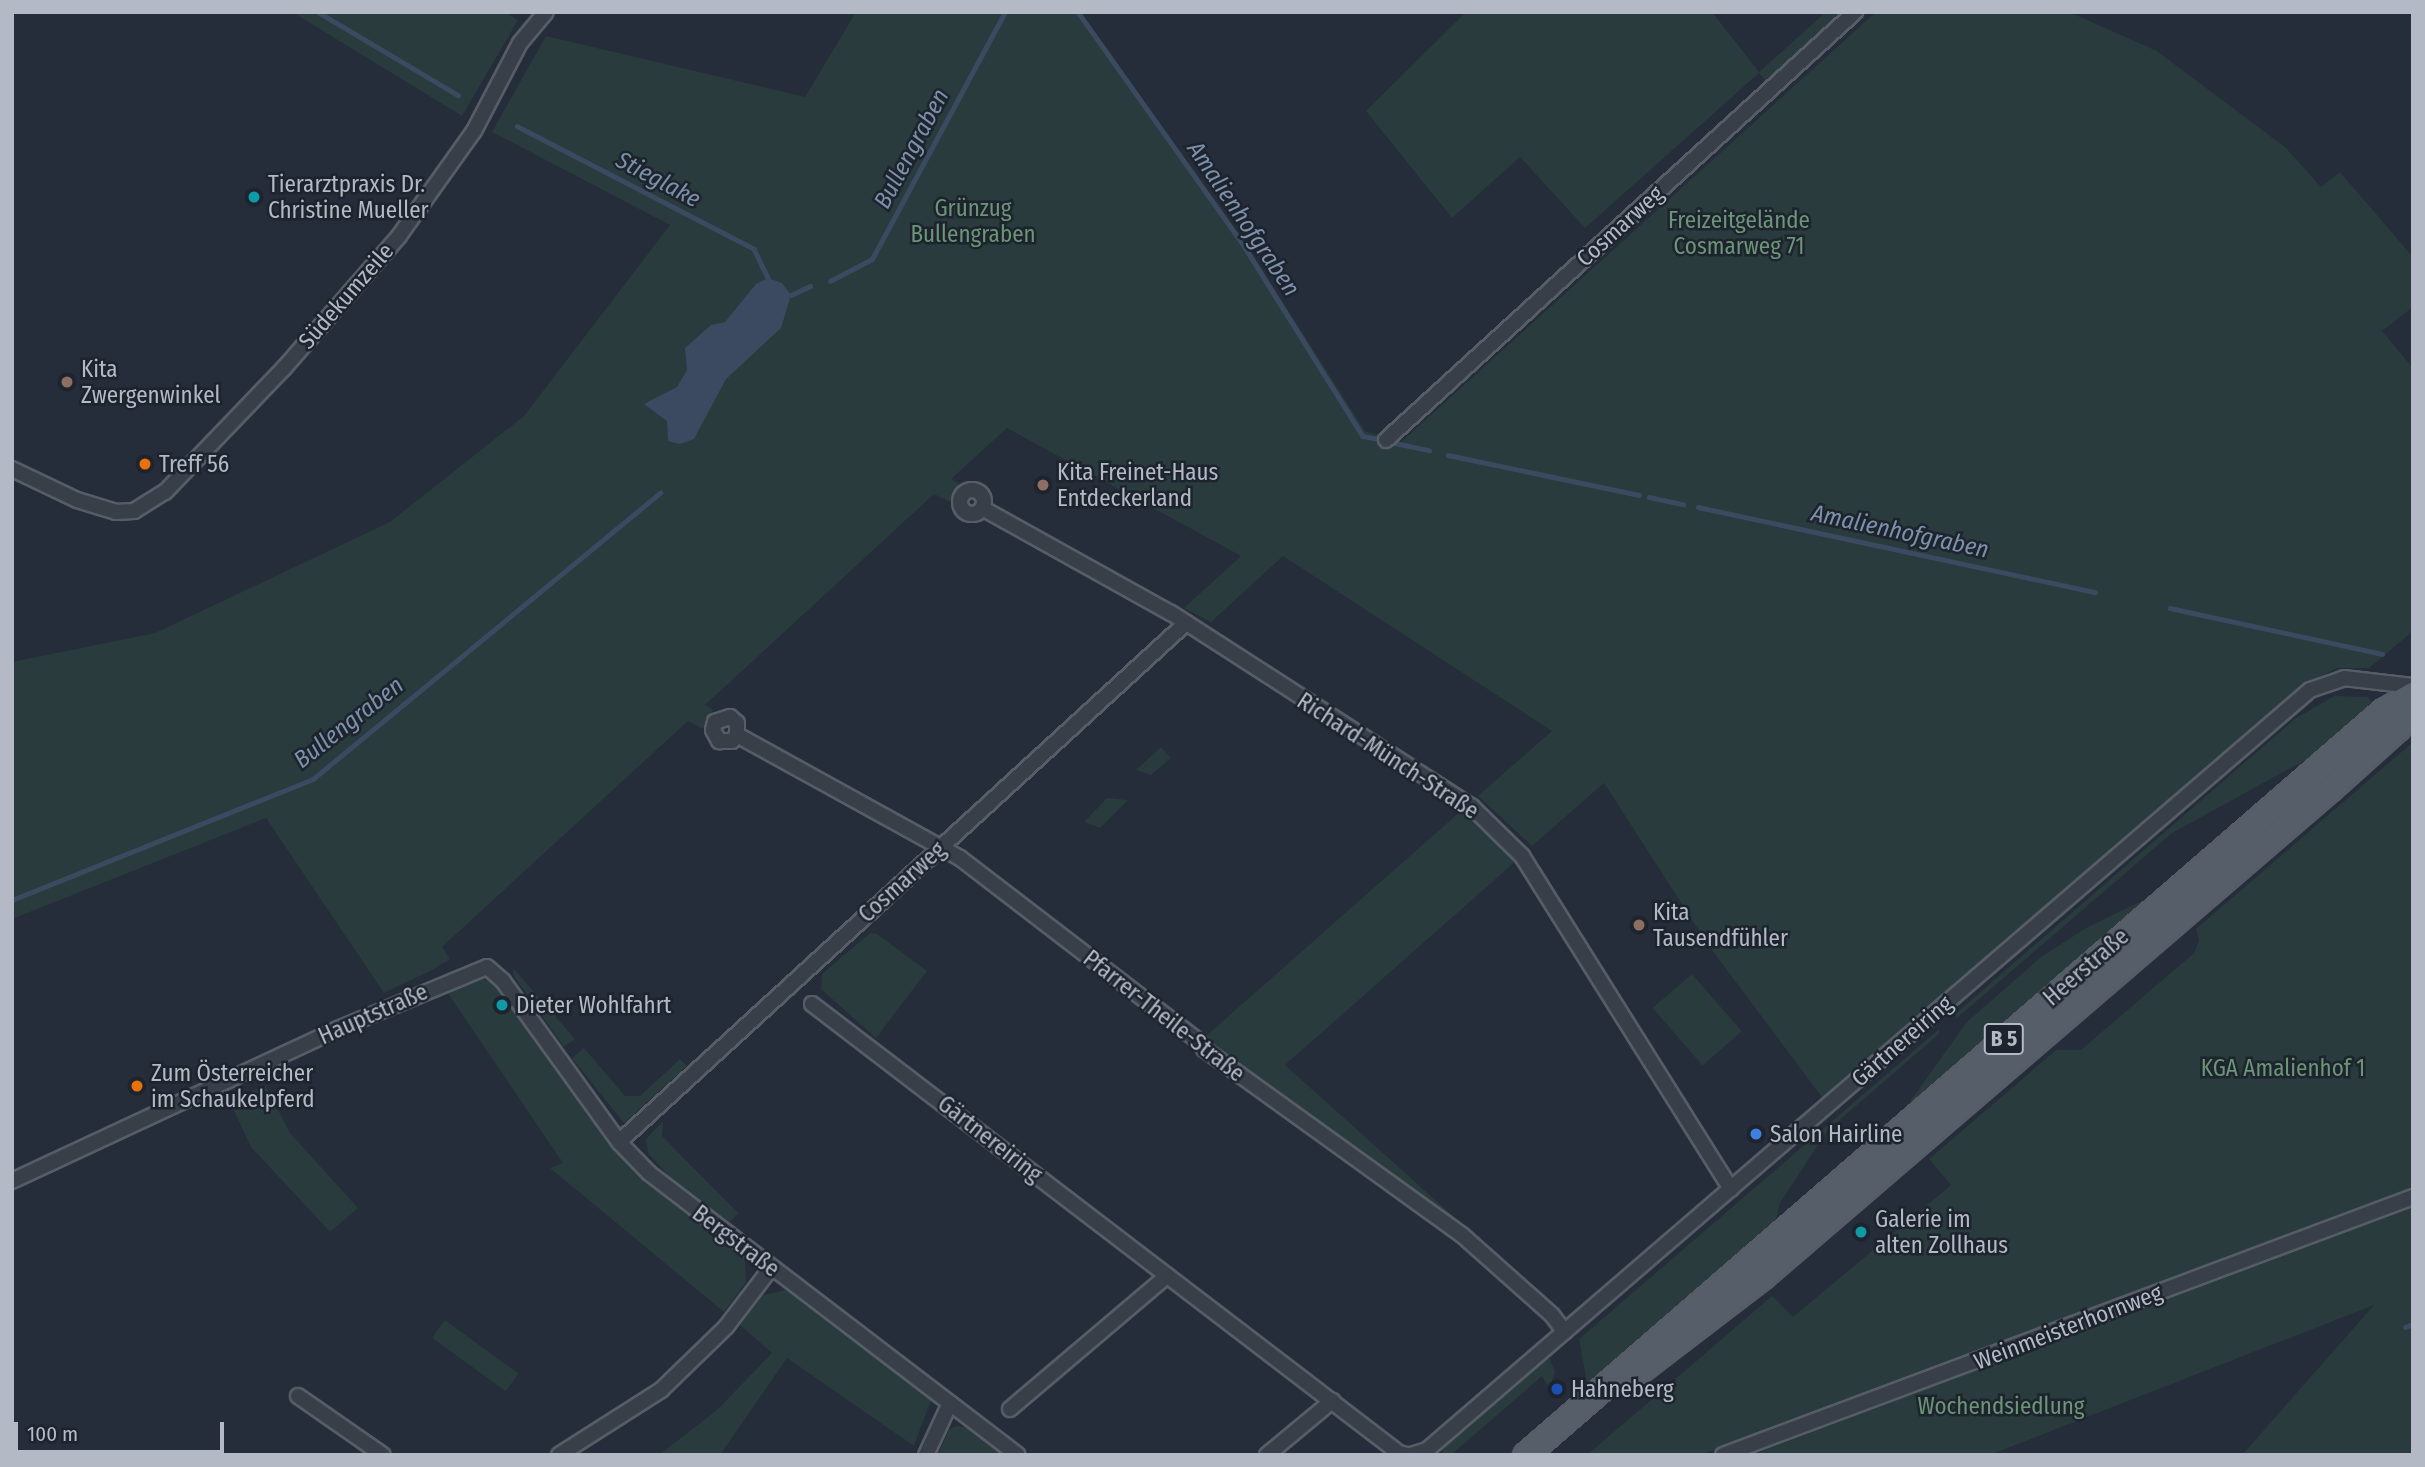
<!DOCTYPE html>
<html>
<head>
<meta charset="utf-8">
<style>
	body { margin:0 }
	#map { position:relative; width:2425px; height:1467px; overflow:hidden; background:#242d39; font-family:"Fira Sans Condensed",sans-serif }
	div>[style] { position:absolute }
	.green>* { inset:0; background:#293b3c; transform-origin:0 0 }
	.water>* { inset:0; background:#3b4a60 }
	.stream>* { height:4.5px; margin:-2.25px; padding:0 2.25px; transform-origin:2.25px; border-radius:2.25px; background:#3b4a60 }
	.roads { filter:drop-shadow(2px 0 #565d67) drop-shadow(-2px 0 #565d67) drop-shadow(0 2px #565d67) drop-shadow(0 -2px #565d67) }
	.street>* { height:14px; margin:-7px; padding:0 7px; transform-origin:7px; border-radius:7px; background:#383f49 }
	.street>.ring { margin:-7px; padding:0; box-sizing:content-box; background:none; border:14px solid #383f49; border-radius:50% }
	.primary>* { height:23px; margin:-11.5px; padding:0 11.5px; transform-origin:11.5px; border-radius:11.5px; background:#565e69 }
	.dots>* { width:19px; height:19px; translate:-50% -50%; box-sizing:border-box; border:4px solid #1d242e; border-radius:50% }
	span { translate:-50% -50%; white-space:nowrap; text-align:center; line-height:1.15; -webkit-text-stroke:5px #1d242e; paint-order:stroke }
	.shield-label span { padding:2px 5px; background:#1d242e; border:2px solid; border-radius:5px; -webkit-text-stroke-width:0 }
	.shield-label { font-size:21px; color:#b3bac5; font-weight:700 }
	.poi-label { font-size:23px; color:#b3bac5 }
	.left { translate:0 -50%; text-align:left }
	.park-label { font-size:23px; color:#6c9476 }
	.street-label { font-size:23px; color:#b3bac5 }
	.water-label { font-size:24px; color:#7d90aa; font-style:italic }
	.frame { position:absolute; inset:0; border:14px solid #b3bac5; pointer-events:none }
	.scale { position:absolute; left:14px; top:1422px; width:210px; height:32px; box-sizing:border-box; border:4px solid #b3bac5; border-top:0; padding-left:9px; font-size:21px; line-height:24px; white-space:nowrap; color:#b3bac5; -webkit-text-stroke:5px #1d242e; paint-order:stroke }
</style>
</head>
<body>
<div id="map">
	<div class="green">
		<div style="clip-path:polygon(292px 12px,504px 12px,518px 20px,462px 116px)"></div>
		<div style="clip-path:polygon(856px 12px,1081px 12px,1242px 238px,1365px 431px,1400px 443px,1876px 12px,2069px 12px,2157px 51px,2285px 147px,2321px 187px,2340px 172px,2413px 257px,2413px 307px,2382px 331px,2413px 368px,2413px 631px,2369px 668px,2337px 668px,2307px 683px,1824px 1100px,1709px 946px,1604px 783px,1532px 846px,1478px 796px,1552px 731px,1283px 556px,1211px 622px,1184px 608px,1241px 556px,1007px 428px,951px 479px,960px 484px,950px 502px,934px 494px,705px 705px,713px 710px,703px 729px,688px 721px,442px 947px,450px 959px,434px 969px,384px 993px,266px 818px,12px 919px,12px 662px,155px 633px,390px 522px,524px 416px,670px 225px,492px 132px,546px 36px,805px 97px)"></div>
		<div style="clip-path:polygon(1466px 12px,1712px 12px,1759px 72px,1826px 12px,1847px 12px,1768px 84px,1759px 73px,1585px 228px,1520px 157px,1452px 218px,1366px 111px)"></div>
		<div style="clip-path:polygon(2334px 696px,2368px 697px,2376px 707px,2322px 751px,2172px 833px,1957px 1018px,1955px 1014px,2296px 718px)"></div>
		<div style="clip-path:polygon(2413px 742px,2413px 1187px,1700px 1455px,1587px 1455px,1772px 1296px,1793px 1317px,1951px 1185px,1929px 1159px,2056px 1050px,2081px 1050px,2194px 953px,2199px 941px,2196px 929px)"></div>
		<div style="clip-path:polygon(1161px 747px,1171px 758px,1151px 775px,1136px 770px)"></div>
		<div style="clip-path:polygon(2268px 797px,1795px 1206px,1904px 1110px,1966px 1023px,2041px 957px,2086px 928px,2152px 896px)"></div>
		<div style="clip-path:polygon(1107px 798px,1128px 800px,1100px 828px,1084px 822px)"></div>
		<div style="clip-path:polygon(1462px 810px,1468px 810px,1517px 860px,1285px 1065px,1482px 1242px,1266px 1082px,1259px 1083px,1205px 1043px,1205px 1037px)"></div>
		<div style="clip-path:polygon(870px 933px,877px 934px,927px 971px,876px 1038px,821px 989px,822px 974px)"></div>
		<div style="clip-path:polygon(514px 969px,575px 1039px,564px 1047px,513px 975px)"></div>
		<div style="left:1692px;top:974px;width:76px;height:52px;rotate:49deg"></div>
		<div style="clip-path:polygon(475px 977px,497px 984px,623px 1158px,745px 1258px,746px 1282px,724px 1312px,550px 1168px,563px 1163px,445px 989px)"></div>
		<div style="clip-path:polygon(1939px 1029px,1939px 1034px,1827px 1131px,1780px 1203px,1774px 1227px,1587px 1383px,1579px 1339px)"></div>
		<div style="clip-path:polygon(584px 1048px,625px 1096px,640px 1096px,680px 1059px,687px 1066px,624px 1123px,572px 1058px)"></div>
		<div style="clip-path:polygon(265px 1085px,290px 1133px,358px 1208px,330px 1232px,251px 1147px,230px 1102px)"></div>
		<div style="clip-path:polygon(663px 1121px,662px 1136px,738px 1213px,730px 1222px,673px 1181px,648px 1153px,646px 1139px)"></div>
		<div style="clip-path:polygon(2413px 1204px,2413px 1455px,2242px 1455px,2374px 1305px,1990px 1455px,1752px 1455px)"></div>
		<div style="clip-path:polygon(786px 1290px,931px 1400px,914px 1446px,787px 1358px,720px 1455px,659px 1455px,717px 1410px,772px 1353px,740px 1325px,763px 1295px)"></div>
		<div style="left:445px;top:1320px;width:91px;height:22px;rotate:36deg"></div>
		<div style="clip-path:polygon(1548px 1355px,1555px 1372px,1551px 1384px,1548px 1386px,1542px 1376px,1451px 1455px,1443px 1455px,1442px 1447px)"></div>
		<div style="clip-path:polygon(956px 1426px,970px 1428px,1005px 1455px,938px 1455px,949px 1429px)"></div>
	</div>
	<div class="water">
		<div style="clip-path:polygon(768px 278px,782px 283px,791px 295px,781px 328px,726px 379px,694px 439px,680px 444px,668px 441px,667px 421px,644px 404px,677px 387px,687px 370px,685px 348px,711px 325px,725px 322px,756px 284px)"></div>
	</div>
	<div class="stream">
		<div style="left:318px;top:12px;width:163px;rotate:30.7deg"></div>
		<div style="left:1078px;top:12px;width:281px;rotate:54.6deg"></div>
		<div style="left:1241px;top:241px;width:230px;rotate:58deg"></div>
		<div style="left:1363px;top:436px;width:16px;rotate:11deg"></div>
		<div style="left:517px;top:126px;width:267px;rotate:27.4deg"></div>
		<div style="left:754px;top:249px;width:32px;rotate:64deg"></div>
		<div style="left:830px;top:281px;width:47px;rotate:-27.6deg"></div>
		<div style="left:872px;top:259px;width:281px;rotate:-61.7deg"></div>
		<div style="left:791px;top:295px;width:21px;rotate:-25deg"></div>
		<div style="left:1395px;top:443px;width:35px;rotate:12deg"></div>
		<div style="left:1448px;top:455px;width:195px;rotate:11.8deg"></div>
		<div style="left:1649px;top:497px;width:35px;rotate:12deg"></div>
		<div style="left:1698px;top:507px;width:406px;rotate:12.1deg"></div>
		<div style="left:2170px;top:608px;width:217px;rotate:12.2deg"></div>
		<div style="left:12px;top:900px;width:324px;rotate:-21.9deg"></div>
		<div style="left:313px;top:779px;width:450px;rotate:-39.5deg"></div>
		<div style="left:2405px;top:1327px;width:9px;rotate:-21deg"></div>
	</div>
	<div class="roads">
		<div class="street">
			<div style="left:1386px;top:440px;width:635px;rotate:-42.38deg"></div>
			<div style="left:12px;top:469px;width:72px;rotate:25.5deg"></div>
			<div style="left:77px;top:500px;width:41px;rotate:17.1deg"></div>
			<div style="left:116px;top:512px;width:18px;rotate:-3deg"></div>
			<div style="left:134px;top:511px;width:36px;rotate:-32deg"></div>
			<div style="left:165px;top:492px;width:172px;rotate:-46.2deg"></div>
			<div style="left:284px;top:368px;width:175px;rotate:-48.9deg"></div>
			<div style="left:399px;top:236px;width:129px;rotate:-54.5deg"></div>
			<div style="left:474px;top:131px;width:99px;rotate:-62.4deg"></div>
			<div style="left:520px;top:43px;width:40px;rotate:-50deg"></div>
			<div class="ring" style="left:960px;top:490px;width:10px;height:10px"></div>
			<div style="left:982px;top:508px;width:216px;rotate:29.1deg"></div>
			<div style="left:1171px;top:613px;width:358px;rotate:32.8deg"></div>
			<div style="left:1472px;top:807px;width:70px;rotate:44.4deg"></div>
			<div style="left:1522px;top:856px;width:393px;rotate:57.9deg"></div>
			<div style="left:737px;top:735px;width:12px;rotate:-90deg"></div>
			<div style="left:737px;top:723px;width:9px;rotate:-139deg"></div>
			<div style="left:730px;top:717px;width:16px;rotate:162deg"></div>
			<div style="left:715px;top:722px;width:8px;rotate:104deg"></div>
			<div style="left:713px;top:730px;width:13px;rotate:61deg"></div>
			<div style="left:719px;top:741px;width:13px"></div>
			<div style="left:732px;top:741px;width:8px;rotate:-50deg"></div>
			<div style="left:737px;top:735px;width:255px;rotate:28.9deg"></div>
			<div style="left:960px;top:858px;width:302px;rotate:37.5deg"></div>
			<div style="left:1200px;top:1042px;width:8px;rotate:60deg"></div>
			<div style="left:1204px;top:1049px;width:318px;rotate:35.8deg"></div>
			<div style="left:1462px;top:1235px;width:120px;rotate:41.6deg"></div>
			<div style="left:1552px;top:1315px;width:21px;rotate:53deg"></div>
			<div style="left:812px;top:1004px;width:739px;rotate:37.41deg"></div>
			<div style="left:1399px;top:1453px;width:8px;rotate:14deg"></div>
			<div style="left:619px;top:1142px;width:769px;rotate:-42.47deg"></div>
			<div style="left:12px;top:1181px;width:360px;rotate:-25deg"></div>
			<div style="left:338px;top:1029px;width:161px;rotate:-22.6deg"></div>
			<div style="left:487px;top:967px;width:21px;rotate:41deg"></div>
			<div style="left:503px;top:981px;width:198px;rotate:54.2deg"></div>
			<div style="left:619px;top:1142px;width:43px;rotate:45.9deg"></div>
			<div style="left:649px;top:1173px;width:464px;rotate:37.4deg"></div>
			<div style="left:298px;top:1396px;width:103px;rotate:34.8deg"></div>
			<div style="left:1010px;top:1409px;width:206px;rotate:-40.3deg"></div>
			<div style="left:559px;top:1455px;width:121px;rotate:-32.5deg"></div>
			<div style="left:661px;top:1390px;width:91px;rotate:-44.1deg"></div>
			<div style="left:726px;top:1327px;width:74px;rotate:-52.7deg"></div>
			<div style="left:926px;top:1455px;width:57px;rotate:-65.2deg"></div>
			<div style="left:1267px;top:1455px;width:85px;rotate:-39.7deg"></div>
			<div style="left:1411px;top:1455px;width:17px;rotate:-17deg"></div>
			<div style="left:1427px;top:1450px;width:1165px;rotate:-40.72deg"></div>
			<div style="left:2310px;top:690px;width:36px;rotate:-19deg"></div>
			<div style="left:2344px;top:678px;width:69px;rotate:6.6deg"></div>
			<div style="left:1723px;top:1455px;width:737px;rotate:-20.5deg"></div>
		</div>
		<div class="primary">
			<div style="left:1634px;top:1375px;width:161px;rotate:-37.4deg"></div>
			<div style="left:1762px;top:1277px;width:749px;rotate:-40.67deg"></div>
			<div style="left:2330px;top:789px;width:91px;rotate:-41.9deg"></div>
			<div style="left:2398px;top:728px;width:32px;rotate:-62deg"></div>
			<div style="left:1525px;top:1455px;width:1136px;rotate:-40.93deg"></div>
			<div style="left:2383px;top:711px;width:34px;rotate:-30deg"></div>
		</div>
	</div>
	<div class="dots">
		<div style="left:254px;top:197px;background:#0f9aa8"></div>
		<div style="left:67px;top:382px;background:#8d6e63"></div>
		<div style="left:145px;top:464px;background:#e8710a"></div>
		<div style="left:1043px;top:485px;background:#8d6e63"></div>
		<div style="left:1639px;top:925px;background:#8d6e63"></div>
		<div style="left:502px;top:1005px;background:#0f9aa8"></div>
		<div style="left:137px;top:1086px;background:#e8710a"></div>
		<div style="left:1756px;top:1134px;background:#3f7fe0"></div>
		<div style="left:1861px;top:1232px;background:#0f9aa8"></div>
		<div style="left:1557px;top:1389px;background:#1a4fb4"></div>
	</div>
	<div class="shield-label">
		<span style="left:2004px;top:1039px">B 5</span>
	</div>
	<div class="poi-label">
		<span class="left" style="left:268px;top:197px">Tierarztpraxis Dr.<br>Christine Mueller</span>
		<span class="left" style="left:81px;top:382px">Kita<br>Zwergenwinkel</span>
		<span class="left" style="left:159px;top:464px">Treff 56</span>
		<span class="left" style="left:1057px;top:485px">Kita Freinet-Haus<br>Entdeckerland</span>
		<span class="left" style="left:1653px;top:925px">Kita<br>Tausendfühler</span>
		<span class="left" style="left:516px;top:1005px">Dieter Wohlfahrt</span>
		<span class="left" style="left:151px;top:1086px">Zum Österreicher<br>im Schaukelpferd</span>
		<span class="left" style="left:1770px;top:1134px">Salon Hairline</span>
		<span class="left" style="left:1875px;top:1232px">Galerie im<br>alten Zollhaus</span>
		<span class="left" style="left:1571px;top:1389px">Hahneberg</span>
	</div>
	<div class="park-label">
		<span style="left:973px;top:221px">Grünzug<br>Bullengraben</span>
		<span style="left:1739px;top:233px">Freizeitgelände<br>Cosmarweg 71</span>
		<span style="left:2283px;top:1068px">KGA Amalienhof 1</span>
		<span style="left:2001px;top:1406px">Wochendsiedlung</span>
	</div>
	<div class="street-label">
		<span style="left:1620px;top:226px;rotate:-42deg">Cosmarweg</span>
		<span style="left:346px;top:296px;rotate:-49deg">Südekumzeile</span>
		<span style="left:1388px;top:756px;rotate:33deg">Richard-Münch-Straße</span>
		<span style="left:902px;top:882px;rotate:-42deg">Cosmarweg</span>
		<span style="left:2086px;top:967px;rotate:-41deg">Heerstraße</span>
		<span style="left:373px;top:1014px;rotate:-24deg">Hauptstraße</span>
		<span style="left:1164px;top:1016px;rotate:38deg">Pfarrer-Theile-Straße</span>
		<span style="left:1902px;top:1041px;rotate:-41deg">Gärtnereiring</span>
		<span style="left:990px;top:1139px;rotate:38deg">Gärtnereiring</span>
		<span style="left:736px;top:1241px;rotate:37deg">Bergstraße</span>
		<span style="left:2068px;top:1327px;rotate:-21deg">Weinmeisterhornweg</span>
	</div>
	<div class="water-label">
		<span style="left:912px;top:149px;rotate:-62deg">Bullengraben</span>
		<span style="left:658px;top:180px;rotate:28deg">Stieglake</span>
		<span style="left:1243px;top:219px;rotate:56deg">Amalienhofgraben</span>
		<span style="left:1900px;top:532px;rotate:12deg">Amalienhofgraben</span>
		<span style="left:349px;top:723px;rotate:-38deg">Bullengraben</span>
	</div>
	<div class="frame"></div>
	<div class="scale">100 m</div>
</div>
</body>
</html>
